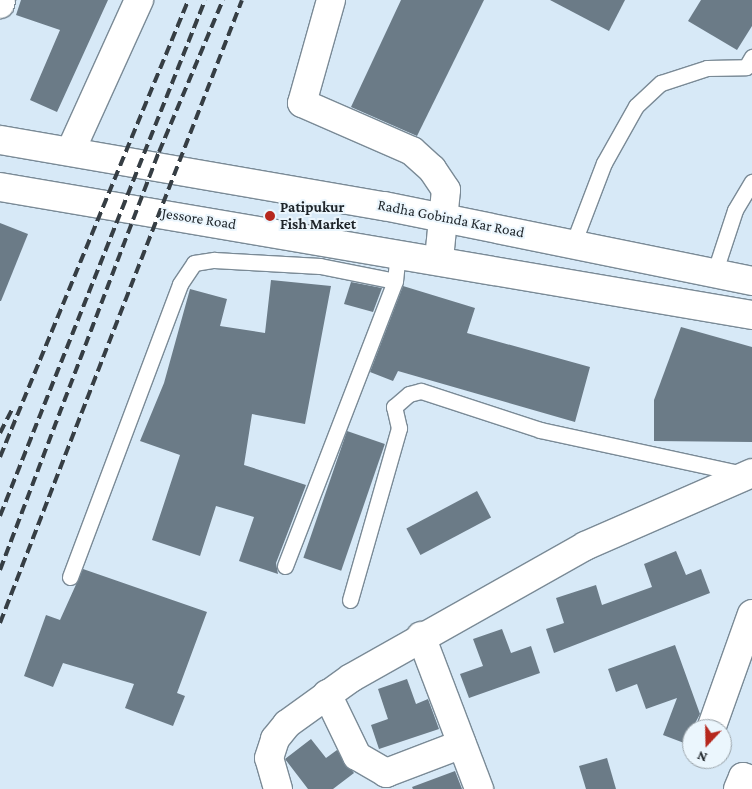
<!DOCTYPE html>
<html>
<head>
<meta charset="utf-8">
<style>
	body { margin:0 }
	#map { position:relative; width:752px; height:789px; overflow:hidden; background:#d7e9f7; font-family:"Crimson Pro",serif }
	div>[style] { position:absolute }
	.building>* { inset:0; background:#6b7b87; transform-origin:0 0 }
	.roads { filter:drop-shadow(1px 0 #7a8a96) drop-shadow(-1px 0 #7a8a96) drop-shadow(0 1px #7a8a96) drop-shadow(0 -1px #7a8a96) }
	.lane>* { height:15px; margin:-7.5px; padding:0 7.5px; transform-origin:7.5px; border-radius:7.5px; background:#fff }
	.street>* { height:28px; margin:-14px; padding:0 14px; transform-origin:14px; border-radius:14px; background:#fff }
	.primary>* { height:28px; margin:-14px; padding:0 14px; transform-origin:14px; border-radius:14px; background:#fff }
	.rail>* { height:4px; margin-top:-2px; transform-origin:0; background:repeating-linear-gradient(90deg,#363e44 0 10px,transparent 0 15px) }
	.dots>* { width:14px; height:14px; translate:-50% -50%; box-sizing:border-box; border:2px solid #ebf6fd; border-radius:50% }
	span { translate:-50% -50%; white-space:nowrap; text-align:center; line-height:1.15; -webkit-text-stroke:4px #ebf6fd; paint-order:stroke }
	.poi-label { font-size:15px; color:#1e2429; font-weight:700 }
	.left { translate:0 -50%; text-align:left }
	.street-label { font-size:15px; color:#1e2429 }
	.north { position:absolute; left:682px; top:719px; width:50px; height:50px; box-sizing:border-box; background:#ebf6fd; border:1px solid #99a2a8; border-radius:50%; rotate:201deg; font-size:14px; font-weight:700; line-height:20px; text-align:center; color:#1e2429 }
	.north::after { content:''; display:block; margin:auto; width:18px; height:22px; background:#b6271d; clip-path:polygon(50% 0,100% 100%,50% 72%,0 100%) }
</style>
</head>
<body>
<div id="map">
	<div class="building">
		<div style="clip-path:polygon(21px 0,108px 0,57px 112px,30px 100px,60px 30px,16px 15px)"></div>
		<div style="clip-path:polygon(401px 0,484px 0,417px 136px,351px 107px)"></div>
		<div style="clip-path:polygon(550px 0,625px 0,609px 31px)"></div>
		<div style="clip-path:polygon(701px 0,752px 0,752px 26px,737px 50px,688px 21px)"></div>
		<div style="clip-path:polygon(0 223px,28px 234px,1px 301px,0 301px)"></div>
		<div style="clip-path:polygon(271px 280px,331px 286px,305px 424px,252px 414px,244px 465px,306px 485px,276px 563px,278px 574px,239px 561px,254px 517px,216px 506px,200px 556px,152px 540px,180px 455px,140px 441px,164px 383px,190px 289px,227px 299px,220px 326px,265px 333px)"></div>
		<div style="clip-path:polygon(351px 282px,382px 288px,373px 312px,344px 304px)"></div>
		<div style="clip-path:polygon(403px 286px,475px 308px,467px 333px,590px 367px,575px 422px,398px 371px,393px 381px,370px 372px)"></div>
		<div style="clip-path:polygon(681px 327px,752px 347px,752px 442px,654px 441px,654px 400px)"></div>
		<div style="left:347px;top:431px;width:40px;height:134px;rotate:19deg"></div>
		<div style="left:477px;top:491px;width:30px;height:80px;rotate:62deg"></div>
		<div style="clip-path:polygon(676px 551px,686px 575px,701px 569px,710px 593px,554px 653px,546px 629px,564px 623px,556px 598px,596px 585px,602px 605px,652px 587px,644px 564px)"></div>
		<div style="clip-path:polygon(83px 569px,207px 612px,177px 693px,185px 696px,173px 726px,125px 708px,134px 684px,63px 663px,53px 687px,24px 676px,46px 615px,60px 620px)"></div>
		<div style="clip-path:polygon(502px 629px,511px 653px,531px 646px,540px 673px,469px 698px,460px 674px,483px 666px,473px 639px)"></div>
		<div style="clip-path:polygon(675px 645px,700px 714px,692px 729px,692px 746px,663px 735px,677px 698px,646px 709px,637px 684px,616px 692px,608px 669px)"></div>
		<div style="clip-path:polygon(407px 679px,416px 704px,428px 699px,439px 729px,379px 749px,371px 725px,388px 719px,378px 689px)"></div>
		<div style="clip-path:polygon(311px 739px,326px 758px,337px 750px,354px 773px,333px 789px,308px 789px,285px 759px)"></div>
		<div style="clip-path:polygon(607px 758px,616px 789px,586px 789px,579px 766px)"></div>
		<div style="clip-path:polygon(455px 771px,462px 789px,413px 789px,412px 787px)"></div>
	</div>
	<div class="roads">
		<div class="lane">
			<div style="left:573px;top:244px;width:87px;rotate:-69.1deg"></div>
			<div style="left:604px;top:163px;width:65px;rotate:-60.7deg"></div>
			<div style="left:636px;top:106px;width:34px;rotate:-43deg"></div>
			<div style="left:661px;top:83px;width:48px;rotate:-18.1deg"></div>
			<div style="left:707px;top:68px;width:39px;rotate:-1deg"></div>
			<div style="left:746px;top:67px;width:12px;rotate:-59deg"></div>
			<div style="left:714px;top:274px;width:67px;rotate:-71.8deg"></div>
			<div style="left:735px;top:210px;width:33px;rotate:-59deg"></div>
			<div style="left:285px;top:566px;width:305px;rotate:-68.9deg"></div>
			<div style="left:395px;top:281px;width:29px;rotate:-84deg"></div>
			<div style="left:70px;top:577px;width:313px;rotate:-69.4deg"></div>
			<div style="left:180px;top:284px;width:25px;rotate:-56deg"></div>
			<div style="left:194px;top:263px;width:20px;rotate:-9deg"></div>
			<div style="left:214px;top:260px;width:106px;rotate:3.2deg"></div>
			<div style="left:320px;top:266px;width:76px;rotate:11.3deg"></div>
			<div style="left:350px;top:600px;width:179px;rotate:-74.1deg"></div>
			<div style="left:399px;top:428px;width:22px;rotate:-103deg"></div>
			<div style="left:394px;top:407px;width:20px;rotate:-41deg"></div>
			<div style="left:409px;top:394px;width:12px;rotate:-14deg"></div>
			<div style="left:421px;top:391px;width:125px;rotate:18.1deg"></div>
			<div style="left:540px;top:430px;width:209px;rotate:12.2deg"></div>
		</div>
		<div class="street">
			<div style="left:331px;top:0;width:107px;rotate:105.7deg"></div>
			<div style="left:302px;top:103px;width:120px;rotate:23.6deg"></div>
			<div style="left:412px;top:151px;width:27px;rotate:42deg"></div>
			<div style="left:432px;top:169px;width:25px;rotate:56deg"></div>
			<div style="left:446px;top:190px;width:69px;rotate:95.8deg"></div>
			<div style="left:0;top:4px;width:4px;rotate:-76deg"></div>
			<div style="left:71px;top:150px;width:165px;rotate:-65.6deg"></div>
			<div style="left:421px;top:636px;width:164px;rotate:69.2deg"></div>
			<div style="left:327px;top:694px;width:69px;rotate:64.2deg"></div>
			<div style="left:357px;top:756px;width:34px;rotate:30deg"></div>
			<div style="left:386px;top:773px;width:81px;rotate:-20.9deg"></div>
			<div style="left:711px;top:729px;width:122px;rotate:-70.4deg"></div>
			<div style="left:278px;top:789px;width:32px;rotate:-106deg"></div>
			<div style="left:269px;top:758px;width:20px;rotate:-72deg"></div>
			<div style="left:275px;top:739px;width:19px;rotate:-51deg"></div>
			<div style="left:287px;top:724px;width:79px;rotate:-35.7deg"></div>
			<div style="left:351px;top:678px;width:269px;rotate:-29.4deg"></div>
			<div style="left:585px;top:546px;width:182px;rotate:-23.6deg"></div>
			<div style="left:738px;top:789px;width:13px;rotate:-67deg"></div>
			<div style="left:743px;top:777px;width:9px;rotate:18deg"></div>
		</div>
		<div class="primary">
			<div style="left:0;top:140px;width:390px;rotate:9.8deg"></div>
			<div style="left:384px;top:206px;width:376px;rotate:11.5deg"></div>
			<div style="left:0;top:187px;width:763px;rotate:9.66deg"></div>
		</div>
	</div>
	<div class="rail">
		<div style="left:0;top:433px;width:28px;rotate:-63deg"></div>
		<div style="left:0;top:457px;width:494px;rotate:-67.6deg"></div>
		<div style="left:0;top:516px;width:555px;rotate:-68.33deg"></div>
		<div style="left:0;top:570px;width:447px;rotate:-69.2deg"></div>
		<div style="left:159px;top:152px;width:165px;rotate:-67.2deg"></div>
		<div style="left:0;top:623px;width:668px;rotate:-68.77deg"></div>
	</div>
	<div class="dots">
		<div style="left:270px;top:216px;background:#b6271d"></div>
	</div>
	<div class="poi-label">
		<span class="left" style="left:280px;top:216px">Patipukur<br>Fish Market</span>
	</div>
	<div class="street-label">
		<span style="left:199px;top:219px;rotate:9deg">Jessore Road</span>
		<span style="left:451px;top:219px;rotate:11deg">Radha Gobinda Kar Road</span>
	</div>
	<div class="north">N</div>
</div>
</body>
</html>
